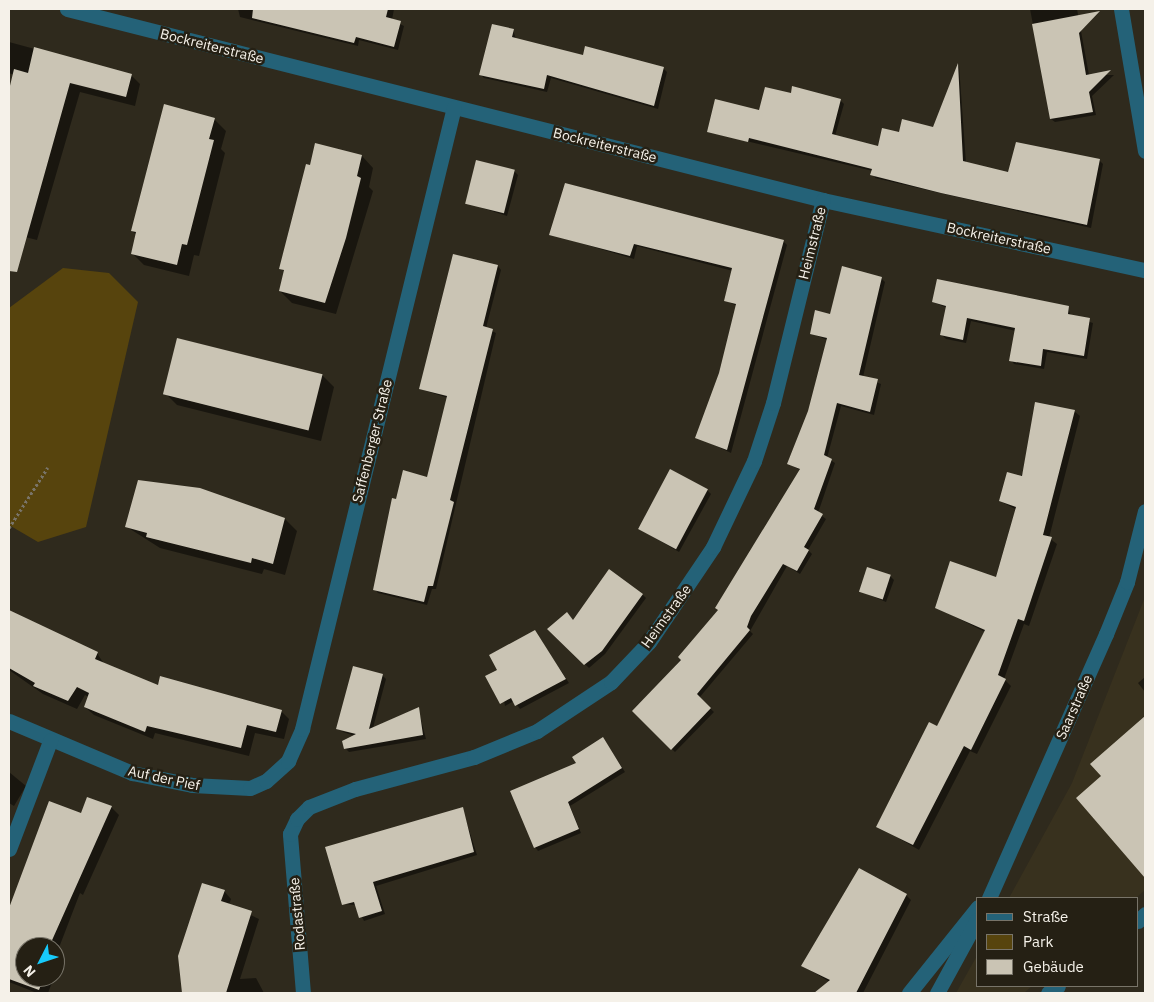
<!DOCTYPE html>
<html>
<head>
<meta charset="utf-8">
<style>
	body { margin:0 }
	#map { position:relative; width:1154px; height:1002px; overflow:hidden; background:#2f2a1d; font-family:"IBM Plex Sans",sans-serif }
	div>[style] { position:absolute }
	.built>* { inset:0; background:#38311e }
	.green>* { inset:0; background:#57440d }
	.shadow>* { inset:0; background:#0007 }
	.building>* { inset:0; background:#cac4b4; transform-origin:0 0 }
	.path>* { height:3px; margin-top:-1.5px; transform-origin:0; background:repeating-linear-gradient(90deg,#797469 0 2.5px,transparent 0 5px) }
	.minor>* { height:15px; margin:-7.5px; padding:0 7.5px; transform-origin:7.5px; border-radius:7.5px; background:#246278 }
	span { translate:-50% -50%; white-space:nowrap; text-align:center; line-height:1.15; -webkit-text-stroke:5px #252014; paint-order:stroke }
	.street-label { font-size:14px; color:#f5f1e9 }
	.frame { position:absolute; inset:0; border:10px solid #f5f1e9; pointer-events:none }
	.legend { position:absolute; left:976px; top:897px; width:162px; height:90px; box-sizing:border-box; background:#252014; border:1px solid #787469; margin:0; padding:6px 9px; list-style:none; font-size:15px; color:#f5f1e9 }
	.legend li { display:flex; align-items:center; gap:10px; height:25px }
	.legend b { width:25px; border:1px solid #787469 }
	.north { position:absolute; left:15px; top:937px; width:50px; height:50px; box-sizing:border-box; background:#252014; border:1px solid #787469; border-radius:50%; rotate:229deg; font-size:14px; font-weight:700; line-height:20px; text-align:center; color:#f5f1e9 }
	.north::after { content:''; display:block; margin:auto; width:18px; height:22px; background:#17cafb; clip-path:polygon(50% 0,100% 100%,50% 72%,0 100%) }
</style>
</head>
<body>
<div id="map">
	<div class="built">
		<div style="clip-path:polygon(1145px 597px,1145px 890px,1136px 898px,1009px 898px,1072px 783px)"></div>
		<div style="clip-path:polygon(978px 954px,978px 986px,1032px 986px,1024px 993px,956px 993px)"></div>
	</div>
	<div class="green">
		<div style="clip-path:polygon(63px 268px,109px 273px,138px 302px,86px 527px,38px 542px,9px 525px,9px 308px)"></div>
	</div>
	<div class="shadow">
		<div style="clip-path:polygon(238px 9px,394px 9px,392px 20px,404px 26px,398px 50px,359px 40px,358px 46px,240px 17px)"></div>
		<div style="clip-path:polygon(1030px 9px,1077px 9px,1089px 75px,1114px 75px,1092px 96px,1096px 115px,1055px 122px,1051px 119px)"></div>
		<div style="clip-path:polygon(513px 30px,516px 39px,584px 56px,663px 68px,667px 72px,658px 109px,551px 78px,547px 92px,484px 78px,481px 75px)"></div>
		<div style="clip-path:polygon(9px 42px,131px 75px,140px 84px,135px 106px,80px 92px,37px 240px,9px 233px,9px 95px,14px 75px,9px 73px)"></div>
		<div style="clip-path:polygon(959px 65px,966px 163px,1009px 174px,1099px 160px,1103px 164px,1091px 228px,875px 178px,873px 171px,708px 132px,792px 95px,840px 100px,844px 104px,835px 136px,879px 147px,900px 133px,934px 128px)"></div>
		<div style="clip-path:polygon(214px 119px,226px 131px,221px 149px,225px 153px,199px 256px,194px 255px,189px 276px,144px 265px,132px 253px,137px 235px,132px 231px)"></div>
		<div style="clip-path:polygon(362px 156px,373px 168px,369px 187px,373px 191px,336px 314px,292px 303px,280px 291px,285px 272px,281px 268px,310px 166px)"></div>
		<div style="clip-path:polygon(514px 171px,518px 175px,507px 216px,467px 203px)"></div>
		<div style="clip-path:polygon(550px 234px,783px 241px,787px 245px,731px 453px,697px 437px,720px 374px,737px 306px,725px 300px,733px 271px,637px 246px,634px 259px)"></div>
		<div style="clip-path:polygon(498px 266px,501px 270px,486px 328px,496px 333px,436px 589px,432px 589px,427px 605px,378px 593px,375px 589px,397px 501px,428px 478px,448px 398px,420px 389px)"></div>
		<div style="clip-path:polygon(881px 278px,885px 282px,863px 377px,881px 384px,874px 415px,841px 406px,827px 458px,835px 463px,818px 513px,826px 519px,808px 550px,812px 554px,800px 574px,787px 566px,750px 631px,753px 634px,699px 698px,714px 712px,675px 752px,637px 715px,719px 610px,800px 470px,789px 464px,809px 412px,827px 340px,811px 333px)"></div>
		<div style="clip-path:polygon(933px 302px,1068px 308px,1071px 316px,1093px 323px,1087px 359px,1047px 352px,1044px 369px,1014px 364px,1011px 360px,1016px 331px,971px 321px,966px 343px,946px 339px,942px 335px,947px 308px)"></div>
		<div style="clip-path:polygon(322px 375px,334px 387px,321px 441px,177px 405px,165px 393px)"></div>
		<div style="clip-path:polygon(1074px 411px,1080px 416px,1049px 538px,1057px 544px,1029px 626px,1024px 624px,1004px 679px,1011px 686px,977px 754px,970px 751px,919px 850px,878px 826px,938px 728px,985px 632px,936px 607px,997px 578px,1017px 510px,1000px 501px)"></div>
		<div style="clip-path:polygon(707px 490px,711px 494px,679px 552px,638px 528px)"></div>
		<div style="clip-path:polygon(285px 519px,297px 531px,285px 575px,264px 569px,262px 574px,160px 548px,127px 527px)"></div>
		<div style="clip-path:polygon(890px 576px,894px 580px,886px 602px,860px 591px)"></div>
		<div style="clip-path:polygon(643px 595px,646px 598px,605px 654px,589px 668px,549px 629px)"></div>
		<div style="clip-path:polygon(9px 612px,97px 653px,104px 664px,159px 687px,281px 711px,289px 719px,284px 739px,255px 733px,249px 756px,155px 733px,153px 739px,94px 715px,85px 707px,89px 697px,85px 695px,77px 709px,43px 694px,9px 670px)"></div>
		<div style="clip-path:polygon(538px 636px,569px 683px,520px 709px,514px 701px,505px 706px,498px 671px)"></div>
		<div style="clip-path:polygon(382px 675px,386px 679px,373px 728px,418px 708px,426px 739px,349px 752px,345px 748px,355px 736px,340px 731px,362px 734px,338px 729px)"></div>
		<div style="clip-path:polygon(1145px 677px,1145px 692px,1138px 683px)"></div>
		<div style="clip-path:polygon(1145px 718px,1145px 876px,1078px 798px,1102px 777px,1092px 764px)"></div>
		<div style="clip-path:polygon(606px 743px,625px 772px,570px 806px,581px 833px,538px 851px,535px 847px,577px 764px)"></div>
		<div style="clip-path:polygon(9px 772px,26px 786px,14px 806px,9px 803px)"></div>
		<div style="clip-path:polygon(50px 802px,81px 815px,111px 807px,119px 815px,83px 895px,80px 893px,55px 958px,55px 947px,25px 947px,25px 977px,54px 977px,48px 993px,37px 993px,9px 982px,9px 911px)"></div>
		<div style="clip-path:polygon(462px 808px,477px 855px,376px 886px,385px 914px,364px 921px,356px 905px,343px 904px)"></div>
		<div style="clip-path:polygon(224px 891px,231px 899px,229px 905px,259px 919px,240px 979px,256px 978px,264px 993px,183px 993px,179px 957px)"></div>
		<div style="clip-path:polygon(906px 895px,911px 900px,863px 993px,816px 993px,830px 982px,803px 966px)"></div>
		<div style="clip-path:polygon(55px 961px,58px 965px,55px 974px)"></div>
	</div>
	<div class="building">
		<div style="clip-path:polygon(253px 9px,388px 9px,386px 17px,401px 21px,394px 47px,356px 37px,354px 43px,252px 18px)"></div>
		<div style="clip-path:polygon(1100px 11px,1079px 33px,1086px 75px,1111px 70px,1089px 92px,1093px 112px,1050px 119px,1032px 24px)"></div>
		<div style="clip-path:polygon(492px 24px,514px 29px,512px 37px,583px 55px,585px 46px,664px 67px,654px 106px,547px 75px,544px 89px,479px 75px)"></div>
		<div style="clip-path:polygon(34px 47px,132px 74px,126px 97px,70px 83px,17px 272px,9px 271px,9px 90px,14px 69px,28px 73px)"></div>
		<div style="clip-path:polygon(958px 63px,963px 161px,1008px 172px,1016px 142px,1100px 159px,1087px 225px,941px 193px,870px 175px,872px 169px,749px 138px,748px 142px,707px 132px,715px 99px,759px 110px,765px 87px,791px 93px,792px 86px,841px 99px,832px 134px,878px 146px,882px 128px,899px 132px,902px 119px,933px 127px)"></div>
		<div style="clip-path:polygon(164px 104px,215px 118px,209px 139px,214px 140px,187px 245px,182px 244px,177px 265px,131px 254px,136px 232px,131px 231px)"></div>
		<div style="clip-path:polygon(315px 143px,362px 155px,357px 176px,361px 178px,346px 238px,325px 303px,279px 291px,284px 270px,279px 269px,306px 164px,310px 165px)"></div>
		<div style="left:476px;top:160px;width:40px;height:45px;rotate:14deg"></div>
		<div style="clip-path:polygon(565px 183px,784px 240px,727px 450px,695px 438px,719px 373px,736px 304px,724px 301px,732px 268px,634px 244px,630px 256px,549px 235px)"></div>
		<div style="clip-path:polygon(453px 254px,498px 265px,483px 326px,493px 329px,450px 500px,454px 502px,433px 586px,428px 586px,424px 602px,373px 590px,392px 498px,396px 499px,403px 470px,427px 477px,447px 396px,419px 389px)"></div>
		<div style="clip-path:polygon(842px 266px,882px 277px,859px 375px,878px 379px,870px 412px,837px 403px,824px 455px,832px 459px,814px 509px,823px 514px,804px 547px,809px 550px,797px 571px,783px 564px,751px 616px,747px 627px,750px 630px,697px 694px,711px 708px,671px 750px,632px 711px,681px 660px,678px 657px,718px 610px,715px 608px,800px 469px,787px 464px,808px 411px,827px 338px,810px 334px,815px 310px,830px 314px)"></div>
		<div style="clip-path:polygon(937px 279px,1069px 306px,1068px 314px,1090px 318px,1084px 356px,1043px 349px,1041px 366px,1009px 361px,1015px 328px,967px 318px,963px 340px,940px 335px,946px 306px,932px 302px)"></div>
		<div style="left:177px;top:338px;width:150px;height:58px;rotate:14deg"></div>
		<div style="clip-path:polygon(1035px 402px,1075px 410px,1043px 535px,1052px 537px,1024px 621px,1018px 619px,998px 675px,1006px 679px,971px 750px,964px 746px,913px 845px,876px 827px,929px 722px,937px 726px,985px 630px,935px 608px,950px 561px,996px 577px,1016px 507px,999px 501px,1007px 472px,1022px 476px)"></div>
		<div style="left:670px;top:469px;width:43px;height:68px;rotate:28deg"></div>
		<div style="clip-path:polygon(138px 480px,200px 488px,285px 518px,273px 564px,252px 558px,251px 563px,146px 537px,147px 533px,125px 527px)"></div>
		<div style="left:867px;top:567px;width:25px;height:26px;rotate:18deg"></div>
		<div style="clip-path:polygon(609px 569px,643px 594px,602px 651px,584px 665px,547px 629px,567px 612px,573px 620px)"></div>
		<div style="clip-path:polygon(9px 610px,98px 652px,95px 659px,158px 685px,160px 676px,282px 710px,276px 732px,247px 725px,241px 748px,147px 726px,145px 732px,84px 707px,89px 693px,77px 687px,68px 701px,33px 686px,35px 683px,9px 668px)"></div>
		<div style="clip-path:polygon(535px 630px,566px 679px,515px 706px,511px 698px,500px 704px,485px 676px,497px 670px,489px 655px)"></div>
		<div style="clip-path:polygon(353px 666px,383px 674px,369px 729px,419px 707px,423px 735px,344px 749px,342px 741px,356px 734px,336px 729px)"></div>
		<div style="clip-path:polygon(1145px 716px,1145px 878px,1076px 798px,1101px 776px,1090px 764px)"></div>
		<div style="clip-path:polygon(603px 737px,622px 768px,568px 802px,579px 829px,534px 848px,510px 791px,576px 763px,572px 757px)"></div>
		<div style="clip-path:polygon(87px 797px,112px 806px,49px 947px,25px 947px,25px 977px,44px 977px,39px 990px,9px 979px,9px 908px,49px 801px,81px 813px)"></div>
		<div style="clip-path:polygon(463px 807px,474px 852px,373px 882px,382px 911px,359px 918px,354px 902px,342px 905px,325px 847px)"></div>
		<div style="clip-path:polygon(859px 868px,907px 894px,856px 993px,814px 993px,830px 980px,801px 966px)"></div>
		<div style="clip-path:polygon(202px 883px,225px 890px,221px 901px,252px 911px,226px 993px,182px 993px,178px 956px)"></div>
	</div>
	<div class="path">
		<div style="left:9px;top:528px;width:72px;rotate:-57.4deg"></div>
	</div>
	<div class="minor">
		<div style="left:67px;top:9px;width:780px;rotate:14.18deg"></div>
		<div style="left:823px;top:200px;width:330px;rotate:12.3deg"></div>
		<div style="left:1121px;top:9px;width:144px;rotate:80.4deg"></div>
		<div style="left:9px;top:721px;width:134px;rotate:22.9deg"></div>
		<div style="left:132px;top:773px;width:61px;rotate:11.3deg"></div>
		<div style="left:192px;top:785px;width:58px;rotate:3deg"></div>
		<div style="left:250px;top:788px;width:17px;rotate:-24deg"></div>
		<div style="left:266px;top:781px;width:30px;rotate:-42deg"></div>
		<div style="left:288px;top:761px;width:35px;rotate:-66deg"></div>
		<div style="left:302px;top:729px;width:640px;rotate:-76.27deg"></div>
		<div style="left:9px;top:849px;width:116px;rotate:-69.2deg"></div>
		<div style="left:989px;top:898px;width:289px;rotate:-66.1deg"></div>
		<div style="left:1106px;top:634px;width:56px;rotate:-68deg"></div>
		<div style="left:1127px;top:582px;width:73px;rotate:-75.8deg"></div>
		<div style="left:1138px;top:921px;width:10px;rotate:-45deg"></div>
		<div style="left:303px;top:993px;width:160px;rotate:-94.7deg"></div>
		<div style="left:290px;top:834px;width:17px;rotate:-65deg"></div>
		<div style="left:297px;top:819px;width:17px;rotate:-45deg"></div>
		<div style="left:309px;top:807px;width:49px;rotate:-21.4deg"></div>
		<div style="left:355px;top:789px;width:123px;rotate:-15.1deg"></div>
		<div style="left:474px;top:757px;width:68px;rotate:-22.4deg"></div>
		<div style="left:537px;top:731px;width:89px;rotate:-33.5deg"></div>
		<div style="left:611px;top:682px;width:55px;rotate:-46.5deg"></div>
		<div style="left:649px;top:642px;width:115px;rotate:-56deg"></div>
		<div style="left:713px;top:547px;width:95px;rotate:-64.5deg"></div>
		<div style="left:754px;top:461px;width:61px;rotate:-71.9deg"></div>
		<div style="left:773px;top:403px;width:209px;rotate:-76.2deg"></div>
		<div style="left:909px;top:993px;width:110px;rotate:-51.3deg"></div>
		<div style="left:937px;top:993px;width:83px;rotate:-61.3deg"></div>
		<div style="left:1048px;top:993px;width:12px;rotate:-35deg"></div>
	</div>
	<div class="street-label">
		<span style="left:212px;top:46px;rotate:14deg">Bockreiterstraße</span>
		<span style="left:605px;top:145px;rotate:14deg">Bockreiterstraße</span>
		<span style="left:999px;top:238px;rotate:12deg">Bockreiterstraße</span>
		<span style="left:812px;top:243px;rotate:-76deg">Heimstraße</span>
		<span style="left:372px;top:441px;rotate:-76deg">Saffenberger Straße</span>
		<span style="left:666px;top:616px;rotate:-54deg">Heimstraße</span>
		<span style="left:1074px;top:707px;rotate:-66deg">Saarstraße</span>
		<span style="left:164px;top:778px;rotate:12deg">Auf der Pief</span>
		<span style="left:297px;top:914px;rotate:-95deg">Rodastraße</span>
	</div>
	<div class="frame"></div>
	<ul class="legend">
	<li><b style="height:6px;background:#246278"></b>Straße</li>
	<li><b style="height:14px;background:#57440d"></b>Park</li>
	<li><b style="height:14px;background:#cac4b4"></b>Gebäude</li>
	</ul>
	<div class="north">N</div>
</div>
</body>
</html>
